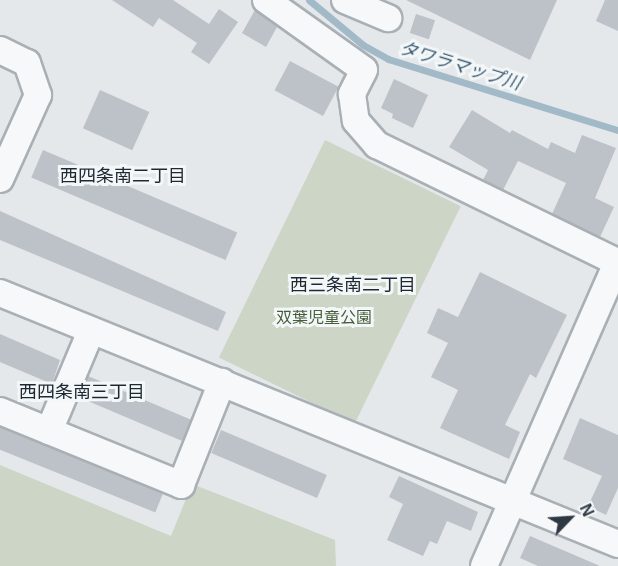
<!DOCTYPE html>
<html>
<head>
<meta charset="utf-8">
<style>
	body { margin:0 }
	#map { position:relative; width:618px; height:566px; overflow:hidden; background:#e4e8eb; font-family:Arial,"Noto Sans JP",sans-serif }
	div>[style] { position:absolute }
	.green>* { inset:0; background:#ccd5c6; transform-origin:0 0 }
	.stream>* { height:7px; margin:-3.5px; padding:0 3.5px; transform-origin:3.5px; border-radius:3.5px; background:#a2bac8 }
	.building>* { inset:0; background:#bcc2c8; transform-origin:0 0 }
	.roads { filter:drop-shadow(2px 0 #a9b0b5) drop-shadow(-2px 0 #a9b0b5) drop-shadow(0 2px #a9b0b5) drop-shadow(0 -2px #a9b0b5) }
	.minor>* { height:26px; margin:-13px; padding:0 13px; transform-origin:13px; border-radius:13px; background:#f7f8fa }
	span { translate:-50% -50%; white-space:nowrap; text-align:center; line-height:1.15; -webkit-text-stroke:6px #f4f7f8; paint-order:stroke }
	.park-label { font-size:16px; color:#475e3b }
	.water-label { font-size:18px; color:#395c74; font-style:italic }
	.neighbourhood-label { font-size:18px; color:#1f2934 }
	.north { position:absolute; left:540px; top:488px; width:60px; height:60px; -webkit-text-stroke:4px #f4f7f8; paint-order:stroke; rotate:65deg; font-size:16px; font-weight:700; line-height:24px; text-align:center; color:#2d3843 }
	.north::after { content:''; display:block; margin:auto; width:21px; height:27px; background:#2d3843; clip-path:polygon(50% 0,100% 100%,50% 72%,0 100%) }
</style>
</head>
<body>
<div id="map">
	<div class="green">
		<div style="left:325px;top:140px;width:151px;height:242px;rotate:26deg"></div>
		<div style="clip-path:polygon(0 465px,171px 536px,192px 484px,335px 540px,336px 566px,0 566px)"></div>
	</div>
	<div class="stream">
		<div style="left:309px;top:0;width:70px;rotate:39.8deg"></div>
		<div style="left:363px;top:45px;width:29px;rotate:29deg"></div>
		<div style="left:388px;top:59px;width:241px;rotate:17.2deg"></div>
	</div>
	<div class="building">
		<div style="clip-path:polygon(112px 0,173px 0,209px 24px,219px 9px,238px 22px,209px 64px,191px 52px,197px 43px,159px 18px,153px 27px)"></div>
		<div style="clip-path:polygon(406px 0,557px 0,530px 60px)"></div>
		<div style="clip-path:polygon(605px 0,618px 0,618px 31px,596px 21px)"></div>
		<div style="clip-path:polygon(255px 10px,277px 27px,266px 47px,242px 33px)"></div>
		<div style="left:416px;top:14px;width:20px;height:20px;rotate:18deg"></div>
		<div style="left:290px;top:61px;width:55px;height:33px;rotate:28deg"></div>
		<div style="clip-path:polygon(394px 79px,428px 95px,413px 128px,392px 118px,393px 114px,381px 108px)"></div>
		<div style="left:100px;top:90px;width:54px;height:42px;rotate:24deg"></div>
		<div style="clip-path:polygon(472px 110px,510px 133px,512px 130px,548px 149px,551px 142px,575px 153px,582px 135px,616px 148px,595px 198px,614px 207px,600px 237px,552px 214px,566px 183px,518px 161px,503px 190px,483px 180px,488px 170px,449px 147px)"></div>
		<div style="left:43px;top:150px;width:211px;height:30px;rotate:23deg"></div>
		<div style="clip-path:polygon(0 211px,226px 312px,218px 331px,0 240px)"></div>
		<div style="clip-path:polygon(480px 272px,567px 315px,536px 378px,530px 374px,505px 425px,520px 432px,509px 459px,440px 428px,458px 390px,431px 377px,448px 343px,427px 333px,438px 308px,458px 317px)"></div>
		<div style="clip-path:polygon(0 334px,60px 360px,52px 384px,0 362px)"></div>
		<div style="left:88px;top:376px;width:112px;height:23px;rotate:23deg"></div>
		<div style="clip-path:polygon(580px 418px,618px 435px,618px 488px,606px 515px,588px 506px,602px 476px,563px 459px)"></div>
		<div style="left:0;top:427px;width:176px;height:21px;rotate:22deg"></div>
		<div style="left:221px;top:430px;width:115px;height:25px;rotate:23deg"></div>
		<div style="clip-path:polygon(399px 476px,478px 512px,471px 531px,447px 521px,437px 544px,430px 541px,423px 556px,387px 540px,403px 504px,389px 497px)"></div>
		<div style="clip-path:polygon(530px 536px,600px 566px,538px 566px,520px 558px)"></div>
	</div>
	<div class="roads">
		<div class="minor">
			<div style="left:266px;top:0;width:120px;rotate:35.5deg"></div>
			<div style="left:364px;top:70px;width:27px;rotate:117deg"></div>
			<div style="left:352px;top:94px;width:27px;rotate:82deg"></div>
			<div style="left:356px;top:121px;width:32px;rotate:49deg"></div>
			<div style="left:377px;top:145px;width:267px;rotate:26deg"></div>
			<div style="left:345px;top:0;width:47px;rotate:22.7deg"></div>
			<div style="left:0;top:50px;width:30px;rotate:26deg"></div>
			<div style="left:27px;top:63px;width:34px;rotate:71deg"></div>
			<div style="left:38px;top:95px;width:92px;rotate:114.3deg"></div>
			<div style="left:0;top:293px;width:667px;rotate:22.1deg"></div>
			<div style="left:0;top:411px;width:196px;rotate:22.2deg"></div>
			<div style="left:181px;top:485px;width:111px;rotate:-68.3deg"></div>
			<div style="left:49px;top:431px;width:108px;rotate:-67.2deg"></div>
			<div style="left:484px;top:566px;width:333px;rotate:-66.3deg"></div>
		</div>
	</div>
	<div class="park-label">
		<span style="left:324px;top:318px">双葉児童公園</span>
	</div>
	<div class="water-label">
		<span style="left:460px;top:66px;rotate:17deg">タワラマップ川</span>
	</div>
	<div class="neighbourhood-label">
		<span style="left:123px;top:176px">西四条南二丁目</span>
		<span style="left:353px;top:285px">西三条南二丁目</span>
		<span style="left:82px;top:392px">西四条南三丁目</span>
	</div>
	<div class="north">N</div>
</div>
</body>
</html>
